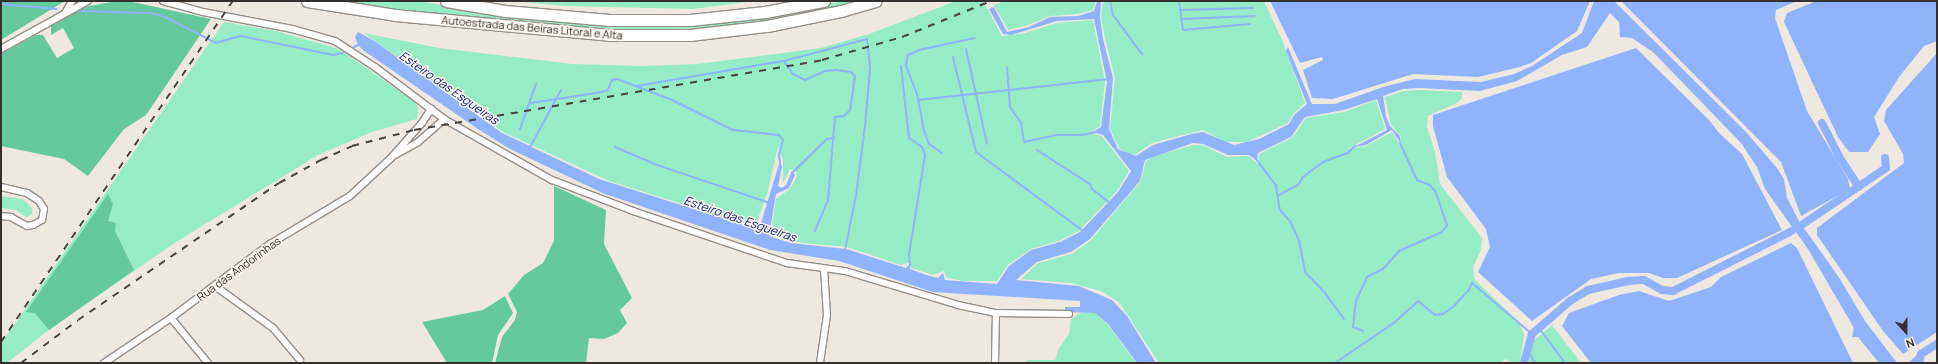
<!DOCTYPE html>
<html>
<head>
<meta charset="utf-8">
<style>
	body { margin:0 }
	#map { position:relative; width:1938px; height:364px; overflow:hidden; background:#efe8e0; font-family:Manrope,sans-serif }
	div>[style] { position:absolute }
	.green>* { inset:0; background:#96ecc4 }
	.forest>* { inset:0; background:#65c99e }
	.water>* { inset:0; background:#90b3fe }
	.stream>* { height:2px; margin:-1px; padding:0 1px; transform-origin:1px; border-radius:1px; background:#90b3fe }
	.canal>* { height:8px; margin:-4px; padding:0 4px; transform-origin:4px; border-radius:4px; background:#90b3fe }
	.roads { filter:drop-shadow(1px 0 #968f88) drop-shadow(-1px 0 #968f88) drop-shadow(0 1px #968f88) drop-shadow(0 -1px #968f88) }
	.street>* { height:6px; margin:-3px; padding:0 3px; transform-origin:3px; border-radius:3px; background:#fff }
	.highway>* { height:11px; margin:-5.5px; padding:0 5.5px; transform-origin:5.5px; border-radius:5.5px; background:#fff }
	.rail>* { height:2px; margin-top:-1px; transform-origin:0; background:repeating-linear-gradient(90deg,#474440 0 7px,transparent 0 14px) }
	span { translate:-50% -50%; white-space:nowrap; text-align:center; line-height:1.15; -webkit-text-stroke:3px #fdf5ed; paint-order:stroke }
	.street-label { font-size:11px; color:#33302d }
	.water-label { font-size:12px; color:#0a2679; font-style:italic }
	.frame { position:absolute; inset:0; border:2px solid #33302d; pointer-events:none }
	.north { position:absolute; left:1886px; top:312px; width:40px; height:40px; -webkit-text-stroke:3px #fdf5ed; paint-order:stroke; rotate:159deg; font-size:11px; font-weight:700; line-height:16px; text-align:center; color:#33302d }
	.north::after { content:''; display:block; margin:auto; width:14px; height:18px; background:#33302d; clip-path:polygon(50% 0,100% 100%,50% 72%,0 100%) }
</style>
</head>
<body>
<div id="map">
	<div class="green">
		<div style="clip-path:polygon(333px 1px,417px 1px,511px 16px,640px 26px,734px 21px,844px 1px,860px 1px,767px 21px,706px 28px,642px 30px,576px 28px,455px 17px)"></div>
		<div style="clip-path:polygon(515px 1px,754px 1px,693px 9px,565px 6px)"></div>
		<div style="clip-path:polygon(956px 1px,983px 1px,1002px 36px,1025px 33px,1057px 23px,1093px 20px,1105px 82px,1100px 126px,1090px 133px,1102px 136px,1129px 171px,1117px 191px,1079px 231px,1059px 241px,1031px 249px,1008px 265px,997px 281px,962px 281px,946px 277px,944px 271px,933px 275px,911px 268px,910px 262px,901px 265px,847px 247px,802px 243px,774px 235px,771px 232px,776px 199px,790px 189px,797px 176px,795px 170px,790px 169px,783px 183px,783px 160px,778px 147px,767px 194px,755px 227px,609px 181px,503px 132px,364px 33px,439px 48px,572px 64px,642px 66px,698px 64px,821px 48px,869px 34px)"></div>
		<div style="clip-path:polygon(1005px 1px,1096px 1px,1093px 10px,1078px 14px,1050px 16px,1028px 25px,1008px 30px,994px 5px)"></div>
		<div style="clip-path:polygon(1103px 1px,1264px 1px,1283px 42px,1305px 103px,1293px 114px,1288px 123px,1247px 142px,1226px 142px,1203px 130px,1152px 143px,1135px 155px,1127px 153px,1119px 148px,1110px 129px,1115px 78px,1105px 39px,1101px 17px)"></div>
		<div style="clip-path:polygon(224px 22px,276px 31px,339px 49px,415px 102px,418px 108px,417px 119px,372px 132px,318px 155px,176px 242px,46px 332px,7px 363px,1px 363px,1px 344px)"></div>
		<div style="clip-path:polygon(1419px 90px,1462px 92px,1462px 98px,1457px 103px,1428px 116px,1427px 127px,1435px 152px,1440px 184px,1482px 238px,1481px 250px,1473px 267px,1475px 280px,1518px 321px,1524px 334px,1520px 363px,1511px 363px,1506px 359px,1499px 363px,1159px 363px,1119px 302px,1101px 291px,1071px 283px,1021px 279px,1038px 263px,1072px 254px,1091px 240px,1141px 181px,1146px 161px,1155px 156px,1193px 145px,1203px 145px,1227px 157px,1248px 156px,1258px 164px,1259px 154px,1292px 138px,1306px 118px,1344px 112px,1376px 100px,1385px 129px,1348px 149px,1366px 146px,1392px 132px,1401px 147px,1401px 136px,1391px 125px,1385px 97px,1403px 91px)"></div>
		<div style="clip-path:polygon(1px 196px,23px 199px,32px 208px,32px 215px,26px 217px,16px 210px,1px 208px)"></div>
		<div style="clip-path:polygon(1080px 313px,1095px 313px,1108px 325px,1136px 363px,1028px 363px,1026px 360px,1055px 360px,1059px 348px,1069px 334px,1071px 319px)"></div>
		<div style="clip-path:polygon(1552px 325px,1581px 363px,1529px 363px,1533px 341px)"></div>
	</div>
	<div class="forest">
		<div style="clip-path:polygon(1px 1px,65px 1px,1px 40px)"></div>
		<div style="clip-path:polygon(112px 2px,133px 2px,211px 19px,146px 115px,124px 129px,88px 176px,64px 159px,1px 146px,1px 54px,36px 35px,43px 35px,57px 58px,74px 48px,63px 28px,51px 35px,51px 25px,66px 15px,89px 6px)"></div>
		<div style="clip-path:polygon(554px 186px,606px 210px,604px 244px,632px 298px,620px 310px,627px 323px,618px 333px,604px 339px,589px 338px,586px 363px,495px 363px,502px 337px,515px 320px,517px 312px,508px 294px,524px 275px,543px 263px,554px 241px)"></div>
		<div style="clip-path:polygon(108px 194px,113px 204px,108px 221px,116px 223px,115px 231px,134px 270px,49px 330px,35px 313px,26px 312px)"></div>
		<div style="clip-path:polygon(505px 296px,513px 313px,498px 335px,492px 363px,447px 363px,422px 322px,483px 310px)"></div>
	</div>
	<div class="water">
		<div style="clip-path:polygon(1097px 1px,1101px 1px,1100px 17px,1103px 39px,1113px 78px,1109px 129px,1118px 149px,1136px 156px,1153px 145px,1191px 134px,1203px 132px,1234px 145px,1259px 139px,1289px 124px,1294px 115px,1307px 104px,1286px 51px,1288px 47px,1312px 104px,1335px 104px,1383px 87px,1415px 79px,1481px 82px,1514px 74px,1532px 66px,1582px 33px,1594px 1px,1614px 1px,1746px 132px,1777px 168px,1784px 179px,1787px 198px,1799px 221px,1838px 276px,1865px 321px,1897px 363px,1879px 363px,1858px 337px,1852px 337px,1854px 328px,1808px 249px,1765px 189px,1757px 167px,1741px 143px,1653px 52px,1632px 38px,1620px 37px,1619px 22px,1610px 13px,1587px 47px,1562px 55px,1517px 81px,1480px 91px,1419px 88px,1403px 89px,1383px 96px,1386px 116px,1390px 126px,1400px 136px,1401px 144px,1392px 130px,1366px 145px,1354px 147px,1387px 130px,1377px 99px,1344px 110px,1305px 117px,1291px 137px,1258px 153px,1257px 161px,1249px 155px,1228px 155px,1203px 144px,1193px 143px,1145px 160px,1140px 181px,1090px 239px,1071px 252px,1037px 262px,1016px 280px,1079px 286px,1112px 300px,1127px 316px,1156px 363px,1137px 363px,1108px 324px,1095px 313px,1065px 312px,1065px 307px,1080px 307px,1080px 301px,933px 292px,839px 261px,770px 250px,605px 194px,510px 149px,478px 129px,364px 51px,358px 45px,355px 37px,358px 32px,376px 42px,502px 133px,599px 179px,757px 229px,761px 223px,780px 161px,782px 167px,778px 186px,782px 188px,786px 185px,792px 171px,795px 175px,789px 188px,776px 194px,769px 236px,791px 243px,846px 249px,906px 268px,910px 264px,910px 269px,926px 275px,938px 278px,943px 273px,945px 280px,997px 284px,1009px 266px,1031px 250px,1060px 242px,1080px 232px,1118px 192px,1131px 171px,1103px 135px,1093px 132px,1101px 127px,1107px 82px,1094px 19px,1057px 21px,1011px 35px,1003px 34px,989px 9px,994px 7px,1007px 32px,1029px 27px,1050px 17px,1078px 16px,1094px 11px)"></div>
		<div style="clip-path:polygon(1270px 1px,1590px 1px,1577px 31px,1531px 63px,1520px 67px,1478px 77px,1413px 74px,1333px 99px,1312px 98px,1303px 70px,1323px 60px,1322px 57px,1300px 63px)"></div>
		<div style="clip-path:polygon(1621px 1px,1797px 1px,1776px 10px,1775px 18px,1807px 111px,1848px 179px,1850px 189px,1801px 216px,1781px 162px)"></div>
		<div style="clip-path:polygon(1816px 1px,1937px 1px,1937px 41px,1924px 46px,1899px 77px,1874px 117px,1880px 134px,1868px 152px,1849px 152px,1838px 137px,1784px 22px,1787px 13px)"></div>
		<div style="clip-path:polygon(1636px 48px,1710px 121px,1719px 133px,1742px 154px,1782px 230px,1677px 278px,1663px 278px,1649px 273px,1619px 273px,1591px 279px,1532px 321px,1478px 272px,1490px 247px,1486px 229px,1447px 177px,1433px 126px,1433px 115px)"></div>
		<div style="clip-path:polygon(1937px 53px,1937px 332px,1903px 354px,1883px 331px,1817px 235px,1817px 228px,1904px 163px,1903px 154px,1884px 121px,1886px 110px)"></div>
		<div style="clip-path:polygon(1791px 243px,1797px 248px,1853px 363px,1591px 363px,1562px 326px,1569px 313px,1619px 295px,1639px 291px,1669px 301px,1711px 287px,1721px 277px)"></div>
		<div style="clip-path:polygon(1924px 354px,1923px 363px,1908px 363px,1917px 355px)"></div>
	</div>
	<div class="stream">
		<div style="left:1110px;top:1px;width:14px;rotate:78deg"></div>
		<div style="left:1113px;top:15px;width:49px;rotate:53.4deg"></div>
		<div style="left:1179px;top:1px;width:29px;rotate:82deg"></div>
		<div style="left:1183px;top:30px;width:67px;rotate:-5.1deg"></div>
		<div style="left:1px;top:4px;width:56px;rotate:5.1deg"></div>
		<div style="left:1180px;top:10px;width:73px;rotate:-1.6deg"></div>
		<div style="left:76px;top:11px;width:75px;rotate:1.5deg"></div>
		<div style="left:151px;top:13px;width:15px;rotate:16deg"></div>
		<div style="left:165px;top:17px;width:57px;rotate:27deg"></div>
		<div style="left:216px;top:43px;width:26px;rotate:-16deg"></div>
		<div style="left:241px;top:36px;width:94px;rotate:11.7deg"></div>
		<div style="left:333px;top:55px;width:10px;rotate:-11deg"></div>
		<div style="left:1181px;top:19px;width:74px;rotate:-2.3deg"></div>
		<div style="left:354px;top:47px;width:4px;rotate:-27deg"></div>
		<div style="left:966px;top:49px;width:97px;rotate:77.5deg"></div>
		<div style="left:953px;top:57px;width:98px;rotate:76.4deg"></div>
		<div style="left:976px;top:152px;width:133px;rotate:36.4deg"></div>
		<div style="left:784px;top:61px;width:86px;rotate:-14.8deg"></div>
		<div style="left:867px;top:39px;width:30px;rotate:84deg"></div>
		<div style="left:870px;top:69px;width:57px;rotate:95deg"></div>
		<div style="left:865px;top:126px;width:70px;rotate:97.4deg"></div>
		<div style="left:856px;top:195px;width:56px;rotate:101.3deg"></div>
		<div style="left:901px;top:66px;width:72px;rotate:83.7deg"></div>
		<div style="left:909px;top:138px;width:16px;rotate:35deg"></div>
		<div style="left:922px;top:147px;width:9px;rotate:69deg"></div>
		<div style="left:925px;top:155px;width:101px;rotate:99.1deg"></div>
		<div style="left:909px;top:255px;width:10px;rotate:84deg"></div>
		<div style="left:1007px;top:67px;width:40px;rotate:85.7deg"></div>
		<div style="left:1010px;top:107px;width:19px;rotate:55deg"></div>
		<div style="left:1021px;top:123px;width:19px;rotate:81deg"></div>
		<div style="left:1024px;top:142px;width:33px;rotate:-12deg"></div>
		<div style="left:1056px;top:135px;width:26px"></div>
		<div style="left:1082px;top:135px;width:14px;rotate:-12deg"></div>
		<div style="left:637px;top:86px;width:149px;rotate:-9.7deg"></div>
		<div style="left:784px;top:61px;width:16px;rotate:55deg"></div>
		<div style="left:793px;top:74px;width:13px;rotate:27deg"></div>
		<div style="left:805px;top:80px;width:22px;rotate:-24deg"></div>
		<div style="left:825px;top:71px;width:11px;rotate:-5deg"></div>
		<div style="left:836px;top:70px;width:15px;rotate:8deg"></div>
		<div style="left:851px;top:72px;width:6px;rotate:45deg"></div>
		<div style="left:855px;top:76px;width:34px;rotate:98deg"></div>
		<div style="left:850px;top:110px;width:8px;rotate:135deg"></div>
		<div style="left:844px;top:116px;width:9px;rotate:174deg"></div>
		<div style="left:835px;top:117px;width:83px;rotate:94.8deg"></div>
		<div style="left:828px;top:200px;width:34px;rotate:113deg"></div>
		<div style="left:918px;top:100px;width:190px;rotate:-6.3deg"></div>
		<div style="left:531px;top:103px;width:72px;rotate:-8.8deg"></div>
		<div style="left:602px;top:92px;width:6px;rotate:-18deg"></div>
		<div style="left:608px;top:90px;width:11px;rotate:-68deg"></div>
		<div style="left:612px;top:80px;width:5px;rotate:-11deg"></div>
		<div style="left:617px;top:79px;width:59px;rotate:20.9deg"></div>
		<div style="left:672px;top:100px;width:68px;rotate:26.2deg"></div>
		<div style="left:733px;top:130px;width:46px;rotate:6.2deg"></div>
		<div style="left:779px;top:135px;width:6px;rotate:51deg"></div>
		<div style="left:783px;top:140px;width:16px;rotate:105deg"></div>
		<div style="left:779px;top:155px;width:7px;rotate:82deg"></div>
		<div style="left:520px;top:129px;width:48px;rotate:-70.4deg"></div>
		<div style="left:615px;top:147px;width:46px;rotate:23.2deg"></div>
		<div style="left:657px;top:165px;width:119px;rotate:18.6deg"></div>
		<div style="left:529px;top:149px;width:67px;rotate:-61.5deg"></div>
		<div style="left:1037px;top:150px;width:63px;rotate:32.7deg"></div>
		<div style="left:1090px;top:184px;width:5px;rotate:68deg"></div>
		<div style="left:1092px;top:189px;width:23px;rotate:38deg"></div>
		<div style="left:942px;top:153px;width:16px;rotate:-145deg"></div>
		<div style="left:929px;top:144px;width:15px;rotate:-110deg"></div>
		<div style="left:924px;top:130px;width:37px;rotate:-101deg"></div>
		<div style="left:917px;top:94px;width:31px;rotate:-111deg"></div>
		<div style="left:906px;top:65px;width:10px;rotate:-79deg"></div>
		<div style="left:908px;top:55px;width:12px;rotate:-24deg"></div>
		<div style="left:919px;top:50px;width:57px;rotate:-12.1deg"></div>
		<div style="left:1256px;top:159px;width:34px;rotate:53deg"></div>
		<div style="left:1276px;top:186px;width:24px;rotate:81deg"></div>
		<div style="left:1280px;top:210px;width:15px;rotate:48deg"></div>
		<div style="left:1290px;top:221px;width:21px;rotate:65deg"></div>
		<div style="left:1299px;top:240px;width:33px;rotate:79deg"></div>
		<div style="left:1305px;top:272px;width:29px;rotate:46deg"></div>
		<div style="left:1325px;top:293px;width:32px;rotate:54deg"></div>
		<div style="left:792px;top:173px;width:49px;rotate:-44.2deg"></div>
		<div style="left:827px;top:139px;width:7px;rotate:-8deg"></div>
		<div style="left:1279px;top:195px;width:21px;rotate:-28deg"></div>
		<div style="left:1298px;top:185px;width:9px;rotate:-58deg"></div>
		<div style="left:1303px;top:177px;width:25px;rotate:-37deg"></div>
		<div style="left:1323px;top:162px;width:27px;rotate:-20deg"></div>
		<div style="left:1348px;top:153px;width:10px;rotate:-45deg"></div>
		<div style="left:1539px;top:328px;width:44px;rotate:53.4deg"></div>
		<div style="left:1363px;top:331px;width:11px;rotate:-158deg"></div>
		<div style="left:1353px;top:327px;width:10px;rotate:-84deg"></div>
		<div style="left:1354px;top:317px;width:16px;rotate:-83deg"></div>
		<div style="left:1356px;top:301px;width:26px;rotate:-65deg"></div>
		<div style="left:1367px;top:277px;width:18px;rotate:-27deg"></div>
		<div style="left:1383px;top:269px;width:24px;rotate:-48deg"></div>
		<div style="left:1399px;top:251px;width:47px;rotate:-23.8deg"></div>
		<div style="left:1442px;top:232px;width:9px;rotate:-54deg"></div>
		<div style="left:1447px;top:225px;width:36px;rotate:-109deg"></div>
		<div style="left:1435px;top:191px;width:8px;rotate:-130deg"></div>
		<div style="left:1430px;top:185px;width:14px;rotate:-159deg"></div>
		<div style="left:1417px;top:180px;width:41px;rotate:-114.7deg"></div>
		<div style="left:1527px;top:350px;width:15px;rotate:58deg"></div>
		<div style="left:1335px;top:363px;width:73px;rotate:-34.3deg"></div>
		<div style="left:1395px;top:322px;width:31px;rotate:-42deg"></div>
		<div style="left:1418px;top:301px;width:22px;rotate:39deg"></div>
		<div style="left:1435px;top:315px;width:8px;rotate:-7deg"></div>
		<div style="left:1443px;top:314px;width:14px;rotate:-36deg"></div>
		<div style="left:1454px;top:306px;width:22px;rotate:-47deg"></div>
		<div style="left:1469px;top:290px;width:8px;rotate:-67deg"></div>
		<div style="left:1472px;top:283px;width:79px;rotate:40.4deg"></div>
	</div>
	<div class="canal">
		<div style="left:1822px;top:123px;width:36px;rotate:63deg"></div>
		<div style="left:1838px;top:155px;width:38px;rotate:57deg"></div>
		<div style="left:1803px;top:224px;width:100px;rotate:-34deg"></div>
		<div style="left:1886px;top:168px;width:10px;rotate:-96deg"></div>
		<div style="left:1524px;top:363px;width:30px;rotate:-75deg"></div>
		<div style="left:1532px;top:334px;width:50px;rotate:-41deg"></div>
		<div style="left:1570px;top:301px;width:21px;rotate:-31deg"></div>
		<div style="left:1588px;top:290px;width:41px;rotate:-12.7deg"></div>
		<div style="left:1628px;top:281px;width:16px;rotate:-4deg"></div>
		<div style="left:1644px;top:280px;width:21px;rotate:29deg"></div>
		<div style="left:1662px;top:290px;width:11px;rotate:5deg"></div>
		<div style="left:1673px;top:291px;width:133px;rotate:-26.8deg"></div>
		<div style="left:1919px;top:363px;width:9px;rotate:-77deg"></div>
		<div style="left:1921px;top:354px;width:19px;rotate:-32deg"></div>
	</div>
	<div class="roads">
		<div class="street">
			<div style="left:163px;top:1px;width:41px;rotate:15.4deg"></div>
			<div style="left:203px;top:12px;width:91px;rotate:10.8deg"></div>
			<div style="left:292px;top:29px;width:45px;rotate:15.6deg"></div>
			<div style="left:335px;top:41px;width:48px;rotate:33deg"></div>
			<div style="left:375px;top:67px;width:86px;rotate:37deg"></div>
			<div style="left:444px;top:119px;width:124px;rotate:29.5deg"></div>
			<div style="left:552px;top:180px;width:87px;rotate:20.9deg"></div>
			<div style="left:633px;top:211px;width:163px;rotate:18.7deg"></div>
			<div style="left:787px;top:263px;width:59px;rotate:7.9deg"></div>
			<div style="left:845px;top:271px;width:118px;rotate:16.7deg"></div>
			<div style="left:958px;top:305px;width:39px;rotate:12deg"></div>
			<div style="left:996px;top:313px;width:73px;rotate:0.8deg"></div>
			<div style="left:65px;top:13px;width:14px;rotate:-60deg"></div>
			<div style="left:1px;top:49px;width:99px;rotate:-28.9deg"></div>
			<div style="left:395px;top:155px;width:26px;rotate:-29deg"></div>
			<div style="left:418px;top:142px;width:35px;rotate:-41deg"></div>
			<div style="left:1px;top:187px;width:27px;rotate:13deg"></div>
			<div style="left:27px;top:193px;width:14px;rotate:34deg"></div>
			<div style="left:39px;top:201px;width:9px;rotate:58deg"></div>
			<div style="left:44px;top:209px;width:11px;rotate:100deg"></div>
			<div style="left:42px;top:220px;width:10px;rotate:151deg"></div>
			<div style="left:33px;top:225px;width:6px;rotate:171deg"></div>
			<div style="left:27px;top:226px;width:18px;rotate:-151deg"></div>
			<div style="left:11px;top:217px;width:10px;rotate:-174deg"></div>
			<div style="left:215px;top:286px;width:72px;rotate:35.9deg"></div>
			<div style="left:273px;top:328px;width:42px;rotate:49.8deg"></div>
			<div style="left:171px;top:318px;width:58px;rotate:50.6deg"></div>
			<div style="left:104px;top:363px;width:81px;rotate:-33.9deg"></div>
			<div style="left:171px;top:318px;width:124px;rotate:-36.8deg"></div>
			<div style="left:270px;top:244px;width:93px;rotate:-31deg"></div>
			<div style="left:350px;top:196px;width:56px;rotate:-42.8deg"></div>
			<div style="left:391px;top:158px;width:47px;rotate:-48.5deg"></div>
			<div style="left:422px;top:123px;width:17px;rotate:-57deg"></div>
			<div style="left:820px;top:363px;width:49px;rotate:-81.7deg"></div>
			<div style="left:827px;top:315px;width:46px;rotate:-93.7deg"></div>
			<div style="left:995px;top:363px;width:50px;rotate:-88.9deg"></div>
		</div>
		<div class="highway">
			<div style="left:307px;top:1px;width:89px;rotate:9deg"></div>
			<div style="left:395px;top:15px;width:215px;rotate:5.3deg"></div>
			<div style="left:609px;top:35px;width:81px"></div>
			<div style="left:690px;top:35px;width:78px;rotate:-6.7deg"></div>
			<div style="left:767px;top:26px;width:76px;rotate:-11.5deg"></div>
			<div style="left:841px;top:11px;width:36px;rotate:-16deg"></div>
			<div style="left:446px;top:1px;width:60px;rotate:9.6deg"></div>
			<div style="left:505px;top:11px;width:105px;rotate:4.9deg"></div>
			<div style="left:610px;top:20px;width:80px"></div>
			<div style="left:690px;top:20px;width:75px;rotate:-6.1deg"></div>
			<div style="left:765px;top:12px;width:60px;rotate:-10.6deg"></div>
		</div>
	</div>
	<div class="rail">
		<div style="left:1px;top:342px;width:412px;rotate:-55.8deg"></div>
		<div style="left:21px;top:363px;width:71px;rotate:-37deg"></div>
		<div style="left:78px;top:320px;width:243px;rotate:-34.3deg"></div>
		<div style="left:279px;top:183px;width:48px;rotate:-28.7deg"></div>
		<div style="left:321px;top:160px;width:34px;rotate:-24deg"></div>
		<div style="left:352px;top:146px;width:64px;rotate:-14.5deg"></div>
		<div style="left:414px;top:130px;width:414px;rotate:-9.7deg"></div>
		<div style="left:822px;top:60px;width:83px;rotate:-16deg"></div>
		<div style="left:902px;top:37px;width:96px;rotate:-22deg"></div>
	</div>
	<div class="street-label">
		<span style="left:532px;top:28px;rotate:5deg">Autoestrada das Beiras Litoral e Alta</span>
		<span style="left:239px;top:269px;rotate:-36deg">Rua das Andorinhas</span>
	</div>
	<div class="water-label">
		<span style="left:449px;top:88px;rotate:35deg">Esteiro das Esgueiras</span>
		<span style="left:740px;top:219px;rotate:19deg">Esteiro das Esgueiras</span>
	</div>
	<div class="frame"></div>
	<div class="north">N</div>
</div>
</body>
</html>
